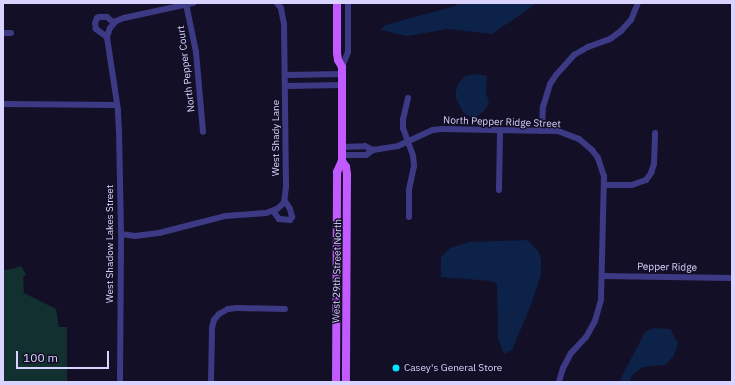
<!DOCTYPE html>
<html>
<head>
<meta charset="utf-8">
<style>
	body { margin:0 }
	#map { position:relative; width:735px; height:385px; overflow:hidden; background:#130f26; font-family:"IBM Plex Sans",sans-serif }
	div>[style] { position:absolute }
	.green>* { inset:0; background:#12302f }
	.water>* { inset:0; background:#0c2248 }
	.minor>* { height:6px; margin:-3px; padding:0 3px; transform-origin:3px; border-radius:3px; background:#3d3a85 }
	.major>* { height:8px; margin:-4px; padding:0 4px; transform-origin:4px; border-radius:4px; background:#c25bff }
	.dots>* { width:11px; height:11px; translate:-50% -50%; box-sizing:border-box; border:2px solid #130f26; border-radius:50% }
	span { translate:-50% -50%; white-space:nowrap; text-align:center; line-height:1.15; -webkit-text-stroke:3px #130f26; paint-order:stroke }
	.street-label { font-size:10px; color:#d9d4ff }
	.poi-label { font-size:10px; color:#d9d4ff }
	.left { translate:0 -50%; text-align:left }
	.frame { position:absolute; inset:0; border:4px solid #d9d4ff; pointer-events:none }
	.scale { position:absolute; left:16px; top:351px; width:93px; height:18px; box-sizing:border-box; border:2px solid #d9d4ff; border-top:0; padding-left:5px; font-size:12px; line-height:14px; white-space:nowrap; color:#d9d4ff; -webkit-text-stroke:3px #130f26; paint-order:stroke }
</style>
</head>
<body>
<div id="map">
	<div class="green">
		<div style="clip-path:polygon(21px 266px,26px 274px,23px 278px,24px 293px,56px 309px,59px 327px,67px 327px,67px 382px,3px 382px,3px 270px,12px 269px)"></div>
	</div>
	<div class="water">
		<div style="clip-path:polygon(461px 3px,537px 3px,492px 34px,448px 29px,407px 36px,381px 30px,385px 25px,448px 8px)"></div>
		<div style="clip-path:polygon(478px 74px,487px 76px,486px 92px,489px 103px,484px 111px,477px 117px,470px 117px,463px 112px,456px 98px,456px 91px,458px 84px,465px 76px)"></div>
		<div style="clip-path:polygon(527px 240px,538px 251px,541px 259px,541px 275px,531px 305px,512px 350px,504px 354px,498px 338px,497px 284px,491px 281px,441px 277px,441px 257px,450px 248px,469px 242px)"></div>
		<div style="clip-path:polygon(654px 328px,670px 329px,672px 332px,678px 344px,673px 357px,665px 365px,643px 367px,633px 374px,629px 382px,619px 382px,645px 332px)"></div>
	</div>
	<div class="minor">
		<div style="left:186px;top:4px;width:49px;rotate:78.2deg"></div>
		<div style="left:196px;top:52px;width:80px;rotate:85deg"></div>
		<div style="left:3px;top:33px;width:8px"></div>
		<div style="left:107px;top:37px;width:14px;rotate:-144deg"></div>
		<div style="left:96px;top:29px;width:6px;rotate:-99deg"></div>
		<div style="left:95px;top:23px;width:5px;rotate:-68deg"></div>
		<div style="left:97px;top:18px;width:2px;rotate:-27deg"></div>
		<div style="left:99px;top:17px;width:8px"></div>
		<div style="left:107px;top:17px;width:9px;rotate:41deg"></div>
		<div style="left:342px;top:67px;width:16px;rotate:-68deg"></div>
		<div style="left:348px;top:52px;width:49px;rotate:-90deg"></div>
		<div style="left:286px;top:75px;width:56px;rotate:-1deg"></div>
		<div style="left:286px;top:86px;width:56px;rotate:-1deg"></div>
		<div style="left:408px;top:98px;width:22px;rotate:103deg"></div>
		<div style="left:403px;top:119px;width:9px;rotate:90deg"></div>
		<div style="left:403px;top:128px;width:30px;rotate:70deg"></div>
		<div style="left:413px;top:156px;width:10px;rotate:84deg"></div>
		<div style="left:414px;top:166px;width:25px;rotate:102deg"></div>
		<div style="left:409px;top:190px;width:27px;rotate:90deg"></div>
		<div style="left:3px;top:104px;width:114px;rotate:0.5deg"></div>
		<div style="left:542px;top:131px;width:24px;rotate:-88deg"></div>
		<div style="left:543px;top:107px;width:24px;rotate:-73deg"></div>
		<div style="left:550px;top:84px;width:11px;rotate:-56deg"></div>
		<div style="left:556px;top:75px;width:27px;rotate:-48deg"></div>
		<div style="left:574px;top:55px;width:16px;rotate:-30deg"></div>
		<div style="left:588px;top:47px;width:23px;rotate:-20deg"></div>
		<div style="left:610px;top:39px;width:14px;rotate:-36deg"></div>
		<div style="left:621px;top:31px;width:15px;rotate:-48deg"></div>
		<div style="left:631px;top:20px;width:18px;rotate:-68deg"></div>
		<div style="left:342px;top:147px;width:23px;rotate:-2deg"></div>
		<div style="left:365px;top:146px;width:9px;rotate:27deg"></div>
		<div style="left:342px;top:155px;width:24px"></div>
		<div style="left:366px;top:155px;width:9px;rotate:-36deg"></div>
		<div style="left:373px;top:150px;width:25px;rotate:-9deg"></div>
		<div style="left:398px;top:146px;width:38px;rotate:-25deg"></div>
		<div style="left:433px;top:130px;width:9px;rotate:-6deg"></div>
		<div style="left:442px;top:129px;width:116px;rotate:1deg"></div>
		<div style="left:558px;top:131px;width:22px;rotate:21deg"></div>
		<div style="left:579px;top:139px;width:17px;rotate:40deg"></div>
		<div style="left:592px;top:150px;width:10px;rotate:53deg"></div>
		<div style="left:598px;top:158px;width:19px;rotate:72deg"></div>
		<div style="left:604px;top:176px;width:124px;rotate:91.4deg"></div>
		<div style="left:601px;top:300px;width:22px;rotate:106deg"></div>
		<div style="left:595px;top:321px;width:18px;rotate:119deg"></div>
		<div style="left:586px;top:337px;width:22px;rotate:133deg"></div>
		<div style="left:571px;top:353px;width:17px;rotate:118deg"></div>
		<div style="left:563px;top:368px;width:15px;rotate:106deg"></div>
		<div style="left:604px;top:185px;width:28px"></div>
		<div style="left:632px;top:185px;width:15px;rotate:-20deg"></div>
		<div style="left:646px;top:180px;width:9px;rotate:-54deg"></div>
		<div style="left:651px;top:173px;width:9px;rotate:-72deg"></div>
		<div style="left:654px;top:164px;width:31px;rotate:-88deg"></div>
		<div style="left:499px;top:190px;width:60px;rotate:-89deg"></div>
		<div style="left:273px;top:211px;width:10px;rotate:53deg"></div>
		<div style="left:279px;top:219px;width:11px;rotate:5deg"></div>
		<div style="left:290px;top:220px;width:4px;rotate:-56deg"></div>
		<div style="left:292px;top:217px;width:8px;rotate:-104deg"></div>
		<div style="left:290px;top:209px;width:9px;rotate:-122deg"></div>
		<div style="left:121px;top:234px;width:14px;rotate:8deg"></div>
		<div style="left:135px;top:236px;width:24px;rotate:-7deg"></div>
		<div style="left:159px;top:233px;width:68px;rotate:-14.4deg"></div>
		<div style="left:225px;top:216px;width:41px;rotate:-4.2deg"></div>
		<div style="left:266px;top:213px;width:12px;rotate:-20deg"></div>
		<div style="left:277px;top:209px;width:9px;rotate:-41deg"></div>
		<div style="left:284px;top:203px;width:17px;rotate:-83deg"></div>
		<div style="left:286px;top:186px;width:162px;rotate:-90.7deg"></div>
		<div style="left:284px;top:24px;width:16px;rotate:-101deg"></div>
		<div style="left:281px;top:8px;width:6px;rotate:-129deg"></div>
		<div style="left:602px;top:276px;width:130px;rotate:0.9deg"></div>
		<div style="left:120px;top:382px;width:148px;rotate:-89.6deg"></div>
		<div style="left:121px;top:234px;width:102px;rotate:-91.1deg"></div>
		<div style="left:119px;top:132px;width:22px;rotate:-93deg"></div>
		<div style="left:118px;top:110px;width:74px;rotate:-98.6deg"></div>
		<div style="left:107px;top:37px;width:9px;rotate:-72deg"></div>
		<div style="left:110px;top:28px;width:9px;rotate:-49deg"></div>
		<div style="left:116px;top:21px;width:9px;rotate:-21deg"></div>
		<div style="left:124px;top:18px;width:71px;rotate:-12.3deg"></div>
		<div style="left:211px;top:382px;width:54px;rotate:-88.9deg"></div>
		<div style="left:212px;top:328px;width:8px;rotate:-76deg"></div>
		<div style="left:214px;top:320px;width:8px;rotate:-50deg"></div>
		<div style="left:219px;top:314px;width:10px;rotate:-29deg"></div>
		<div style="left:228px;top:309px;width:9px;rotate:-6deg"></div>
		<div style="left:237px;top:308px;width:48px;rotate:1.2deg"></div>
	</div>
	<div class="major">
		<div style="left:342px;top:161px;width:7px;rotate:56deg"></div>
		<div style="left:346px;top:167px;width:7px;rotate:82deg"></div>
		<div style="left:347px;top:174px;width:208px;rotate:90.3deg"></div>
		<div style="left:336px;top:382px;width:210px;rotate:-89.7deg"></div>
		<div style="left:337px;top:172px;width:12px;rotate:-66deg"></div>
		<div style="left:342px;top:161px;width:94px;rotate:-90deg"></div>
		<div style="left:342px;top:67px;width:8px;rotate:-120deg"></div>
		<div style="left:338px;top:60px;width:7px;rotate:-98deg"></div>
		<div style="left:337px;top:53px;width:50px;rotate:-90deg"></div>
	</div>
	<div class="dots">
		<div style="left:396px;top:368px;background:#00e5ff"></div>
	</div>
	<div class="street-label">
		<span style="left:186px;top:69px;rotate:-97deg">North Pepper Court</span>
		<span style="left:502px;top:122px;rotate:2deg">North Pepper Ridge Street</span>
		<span style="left:276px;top:138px;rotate:-90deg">West Shady Lane</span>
		<span style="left:110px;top:244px;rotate:-90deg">West Shadow Lakes Street</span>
		<span style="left:667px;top:267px;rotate:1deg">Pepper Ridge</span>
		<span style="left:337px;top:271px;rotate:-89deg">West 29th Street North</span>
	</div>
	<div class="poi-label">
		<span class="left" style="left:404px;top:368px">Casey's General Store</span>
	</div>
	<div class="frame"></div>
	<div class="scale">100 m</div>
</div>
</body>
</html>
